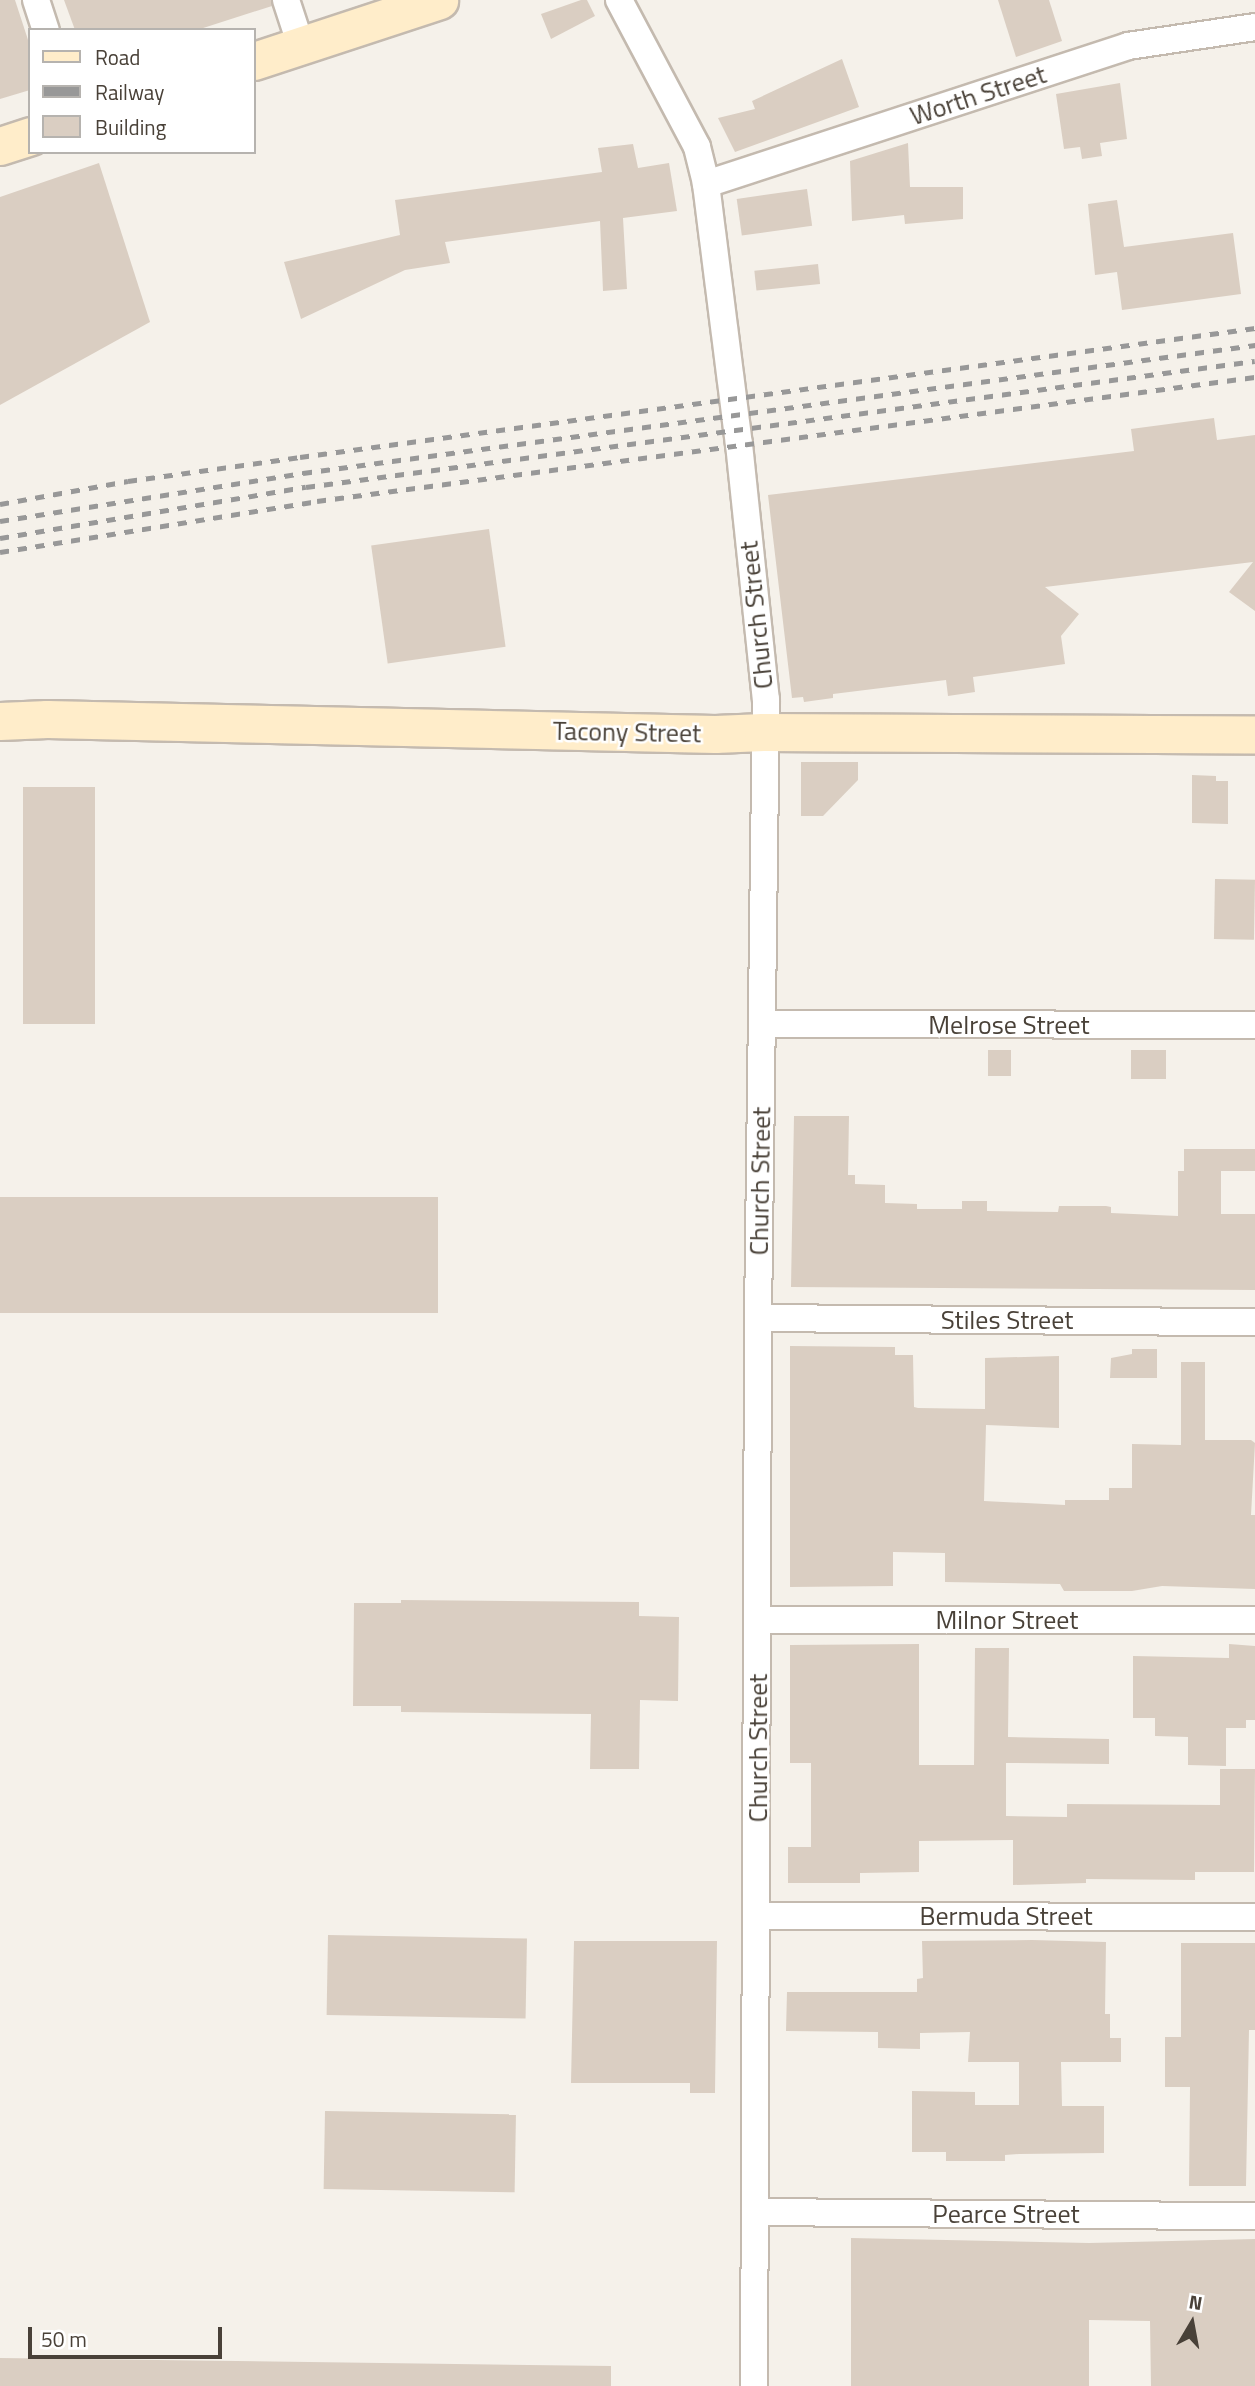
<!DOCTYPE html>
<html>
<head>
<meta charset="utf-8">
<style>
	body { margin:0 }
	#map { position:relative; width:1255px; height:2386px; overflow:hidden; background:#f5f1ea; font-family:"Titillium Web",sans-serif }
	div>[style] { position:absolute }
	.building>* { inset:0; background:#dacec2; transform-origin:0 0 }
	.roads { filter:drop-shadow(2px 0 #c4baaf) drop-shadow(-2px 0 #c4baaf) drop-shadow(0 2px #c4baaf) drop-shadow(0 -2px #c4baaf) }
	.minor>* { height:26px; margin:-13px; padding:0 13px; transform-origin:13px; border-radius:13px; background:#fff }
	.secondary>* { height:37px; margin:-18.5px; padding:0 18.5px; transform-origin:18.5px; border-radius:18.5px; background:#ffedca }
	.rail>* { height:5px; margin-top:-2.5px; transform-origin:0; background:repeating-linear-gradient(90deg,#989898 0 9px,transparent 0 18px) }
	span { translate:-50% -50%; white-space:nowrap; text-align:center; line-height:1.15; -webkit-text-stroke:5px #fff; paint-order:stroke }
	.street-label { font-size:26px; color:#494138 }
	.legend { position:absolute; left:28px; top:28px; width:228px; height:126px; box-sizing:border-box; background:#fff; border:2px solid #b6b3af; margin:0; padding:9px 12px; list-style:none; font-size:21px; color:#494138 }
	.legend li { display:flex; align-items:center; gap:14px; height:35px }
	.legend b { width:35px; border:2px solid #b6b3af }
	.north { position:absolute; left:1157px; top:2288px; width:70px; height:70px; -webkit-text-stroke:5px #fff; paint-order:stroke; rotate:10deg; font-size:19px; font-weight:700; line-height:28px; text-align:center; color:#494138 }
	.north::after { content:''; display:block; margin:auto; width:24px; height:32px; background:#494138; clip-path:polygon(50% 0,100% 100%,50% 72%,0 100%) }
	.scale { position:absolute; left:28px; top:2327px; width:194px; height:32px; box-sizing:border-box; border:4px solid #494138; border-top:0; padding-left:9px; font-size:21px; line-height:24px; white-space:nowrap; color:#494138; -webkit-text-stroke:5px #fff; paint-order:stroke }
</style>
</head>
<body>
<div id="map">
	<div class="building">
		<div style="clip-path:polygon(0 0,15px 0,30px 46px,30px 90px,0 99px)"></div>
		<div style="clip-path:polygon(64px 0,271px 0,272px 6px,197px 30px,75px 30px)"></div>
		<div style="clip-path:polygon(581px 0,587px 0,595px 16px,551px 39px,541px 14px)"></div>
		<div style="clip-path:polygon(998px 0,1049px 0,1062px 41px,1016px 57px)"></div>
		<div style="clip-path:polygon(842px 59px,859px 107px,735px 152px,718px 118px,755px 109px,752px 101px)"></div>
		<div style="clip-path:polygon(1120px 83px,1127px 139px,1100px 143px,1102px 156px,1082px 159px,1080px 147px,1064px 149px,1056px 94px)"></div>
		<div style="clip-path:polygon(908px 143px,910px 187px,963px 187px,963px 219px,905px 224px,904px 215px,852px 221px,850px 161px)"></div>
		<div style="clip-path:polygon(633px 144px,638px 168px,669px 163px,677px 211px,623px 218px,627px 289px,603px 291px,600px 221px,445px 242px,450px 263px,405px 270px,301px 319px,284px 262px,400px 235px,395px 200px,602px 172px,598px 148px)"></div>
		<div style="clip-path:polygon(99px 163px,150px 322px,0 405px,0 197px)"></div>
		<div style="left:807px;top:189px;width:37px;height:71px;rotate:82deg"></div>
		<div style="clip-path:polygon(1117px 200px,1124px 247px,1233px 233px,1241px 294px,1122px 310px,1117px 272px,1095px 275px,1088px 204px)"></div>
		<div style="left:818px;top:264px;width:20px;height:64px;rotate:84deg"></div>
		<div style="clip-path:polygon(1214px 418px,1217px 440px,1255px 435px,1255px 611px,1229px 592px,1253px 562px,1045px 587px,1079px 614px,1061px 636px,1065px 664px,973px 677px,975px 692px,948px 696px,946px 680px,833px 694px,833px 698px,804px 702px,803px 697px,792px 698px,768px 495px,1134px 451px,1131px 429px)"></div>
		<div style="left:489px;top:529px;width:119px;height:119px;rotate:82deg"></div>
		<div style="clip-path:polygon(801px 762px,858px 762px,858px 780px,823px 816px,801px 816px)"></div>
		<div style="clip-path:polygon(1192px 775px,1216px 776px,1216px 781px,1228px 781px,1228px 824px,1192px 823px)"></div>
		<div style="left:23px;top:787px;width:72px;height:237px"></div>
		<div style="left:1215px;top:879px;width:40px;height:60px;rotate:1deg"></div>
		<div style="left:988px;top:1050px;width:23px;height:26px"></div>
		<div style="left:1166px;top:1050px;width:29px;height:35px;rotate:90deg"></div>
		<div style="clip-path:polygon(794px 1116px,849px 1116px,848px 1175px,855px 1175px,855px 1184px,885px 1185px,885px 1203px,917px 1204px,917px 1209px,962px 1209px,962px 1201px,987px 1201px,987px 1211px,1058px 1212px,1059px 1206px,1106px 1206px,1111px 1207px,1111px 1213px,1178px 1216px,1178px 1171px,1184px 1171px,1184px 1149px,1255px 1149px,1255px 1171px,1221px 1171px,1221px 1214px,1255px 1214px,1255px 1290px,791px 1287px)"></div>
		<div style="left:438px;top:1197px;width:116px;height:438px;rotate:90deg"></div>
		<div style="clip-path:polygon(790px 1346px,895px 1347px,895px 1355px,913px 1355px,914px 1407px,918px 1408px,985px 1409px,985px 1358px,1059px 1356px,1059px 1428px,986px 1425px,984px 1501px,1065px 1505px,1065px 1500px,1109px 1500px,1109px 1488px,1132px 1488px,1132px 1444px,1181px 1445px,1181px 1362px,1205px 1362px,1205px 1440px,1251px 1440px,1255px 1443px,1251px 1515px,1255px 1515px,1255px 1589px,1162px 1586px,1132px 1591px,1064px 1591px,1060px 1584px,945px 1582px,945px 1553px,893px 1552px,893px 1586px,790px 1587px)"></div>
		<div style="clip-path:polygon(1132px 1349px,1157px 1349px,1157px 1378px,1110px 1378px,1111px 1358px,1132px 1354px)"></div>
		<div style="clip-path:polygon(401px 1600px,639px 1602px,639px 1616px,679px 1617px,678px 1701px,640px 1700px,639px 1769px,590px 1769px,591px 1714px,401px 1712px,401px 1706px,353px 1706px,354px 1603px,401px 1603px)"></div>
		<div style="clip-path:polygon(919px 1644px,919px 1765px,974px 1765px,975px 1648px,1009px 1648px,1008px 1737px,1109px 1739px,1109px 1764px,1006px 1763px,1006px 1816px,1067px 1817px,1067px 1804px,1220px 1805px,1220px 1769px,1255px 1769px,1254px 1872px,1195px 1872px,1195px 1880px,1086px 1879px,1086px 1883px,1013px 1885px,1013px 1840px,919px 1841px,919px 1872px,860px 1873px,860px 1883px,788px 1883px,788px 1847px,811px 1847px,811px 1763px,790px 1763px,790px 1645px)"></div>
		<div style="clip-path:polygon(1229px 1644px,1255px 1646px,1255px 1720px,1246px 1720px,1246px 1728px,1226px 1728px,1226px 1766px,1188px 1765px,1188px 1737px,1155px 1736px,1155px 1718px,1133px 1718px,1133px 1656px,1229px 1658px)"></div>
		<div style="left:328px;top:1935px;width:199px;height:80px;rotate:1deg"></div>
		<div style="clip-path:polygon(1032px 1940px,1106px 1942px,1105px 2014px,1110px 2014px,1110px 2038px,1121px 2038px,1121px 2062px,1061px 2062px,1062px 2106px,1104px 2106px,1104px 2153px,1019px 2154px,1005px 2155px,1005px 2161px,946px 2161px,946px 2152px,912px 2152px,912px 2091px,975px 2092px,975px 2105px,1019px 2105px,1019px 2062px,968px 2062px,970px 2032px,920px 2033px,920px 2049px,878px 2048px,878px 2032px,786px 2031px,787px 1992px,917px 1992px,917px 1979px,923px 1978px,922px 1941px)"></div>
		<div style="clip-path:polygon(574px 1941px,717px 1941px,715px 2093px,690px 2093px,690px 2083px,571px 2083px)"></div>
		<div style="clip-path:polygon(1181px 1943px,1255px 1943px,1255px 2030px,1249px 2030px,1246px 2186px,1189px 2186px,1190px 2087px,1165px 2087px,1165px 2037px,1181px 2037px)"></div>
		<div style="left:325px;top:2111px;width:191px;height:78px;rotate:1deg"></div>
		<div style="clip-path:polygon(851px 2238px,1089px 2243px,1255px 2239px,1255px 2386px,1151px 2386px,1150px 2321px,1089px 2320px,1089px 2386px,851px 2386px)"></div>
		<div style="clip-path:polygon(0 2358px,611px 2366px,611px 2386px,0 2386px)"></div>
	</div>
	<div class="roads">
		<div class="minor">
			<div style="left:36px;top:0;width:32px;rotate:72deg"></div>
			<div style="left:286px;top:0;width:48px;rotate:71.9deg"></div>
			<div style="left:619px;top:0;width:166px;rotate:62deg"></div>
			<div style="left:697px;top:147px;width:38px;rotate:76deg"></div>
			<div style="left:706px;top:184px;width:262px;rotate:82.8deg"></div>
			<div style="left:739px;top:444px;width:256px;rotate:84deg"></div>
			<div style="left:766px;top:699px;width:619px;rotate:90.74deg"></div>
			<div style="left:758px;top:1318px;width:1068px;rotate:90.21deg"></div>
			<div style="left:706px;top:184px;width:444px;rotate:-18.1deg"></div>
			<div style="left:1128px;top:46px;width:128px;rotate:-8.5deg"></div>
			<div style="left:763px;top:1024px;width:492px;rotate:0.1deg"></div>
			<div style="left:758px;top:1318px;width:497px;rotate:0.5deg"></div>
			<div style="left:758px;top:1620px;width:497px"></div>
			<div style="left:756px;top:1916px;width:499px;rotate:0.1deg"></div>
			<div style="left:757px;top:2212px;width:498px;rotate:0.5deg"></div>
		</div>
		<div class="secondary">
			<div style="left:254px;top:61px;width:195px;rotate:-18.2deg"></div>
			<div style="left:0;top:146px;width:32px;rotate:-18deg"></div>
			<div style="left:0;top:721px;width:47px;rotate:-2.4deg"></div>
			<div style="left:47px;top:719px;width:668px;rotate:1.29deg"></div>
			<div style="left:715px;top:734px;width:48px;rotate:-2.4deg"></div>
			<div style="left:763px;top:732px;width:492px;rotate:0.3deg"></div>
		</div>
	</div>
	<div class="rail">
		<div style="left:0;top:504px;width:130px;rotate:-10.2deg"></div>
		<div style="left:128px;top:481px;width:174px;rotate:-7.9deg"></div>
		<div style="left:300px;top:457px;width:964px;rotate:-7.69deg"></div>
		<div style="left:0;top:521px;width:307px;rotate:-9deg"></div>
		<div style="left:303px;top:473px;width:961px;rotate:-7.66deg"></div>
		<div style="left:0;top:538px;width:310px;rotate:-9.5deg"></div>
		<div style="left:306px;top:487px;width:957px;rotate:-7.56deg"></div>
		<div style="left:0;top:552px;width:321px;rotate:-9.1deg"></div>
		<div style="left:317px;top:501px;width:946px;rotate:-7.53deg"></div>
	</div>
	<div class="street-label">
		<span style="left:978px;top:95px;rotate:-18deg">Worth Street</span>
		<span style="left:756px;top:615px;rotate:-96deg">Church Street</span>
		<span style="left:627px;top:732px;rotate:1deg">Tacony Street</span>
		<span style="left:1009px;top:1025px">Melrose Street</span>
		<span style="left:760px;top:1181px;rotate:-89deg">Church Street</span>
		<span style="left:1007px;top:1320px">Stiles Street</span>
		<span style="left:1007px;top:1620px">Milnor Street</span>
		<span style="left:758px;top:1748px;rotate:-90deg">Church Street</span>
		<span style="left:1006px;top:1916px">Bermuda Street</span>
		<span style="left:1006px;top:2214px">Pearce Street</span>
	</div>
	<ul class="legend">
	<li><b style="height:9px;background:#ffedca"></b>Road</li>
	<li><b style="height:9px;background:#989898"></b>Railway</li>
	<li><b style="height:19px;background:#dacec2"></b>Building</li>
	</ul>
	<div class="north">N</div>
	<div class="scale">50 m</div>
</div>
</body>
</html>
